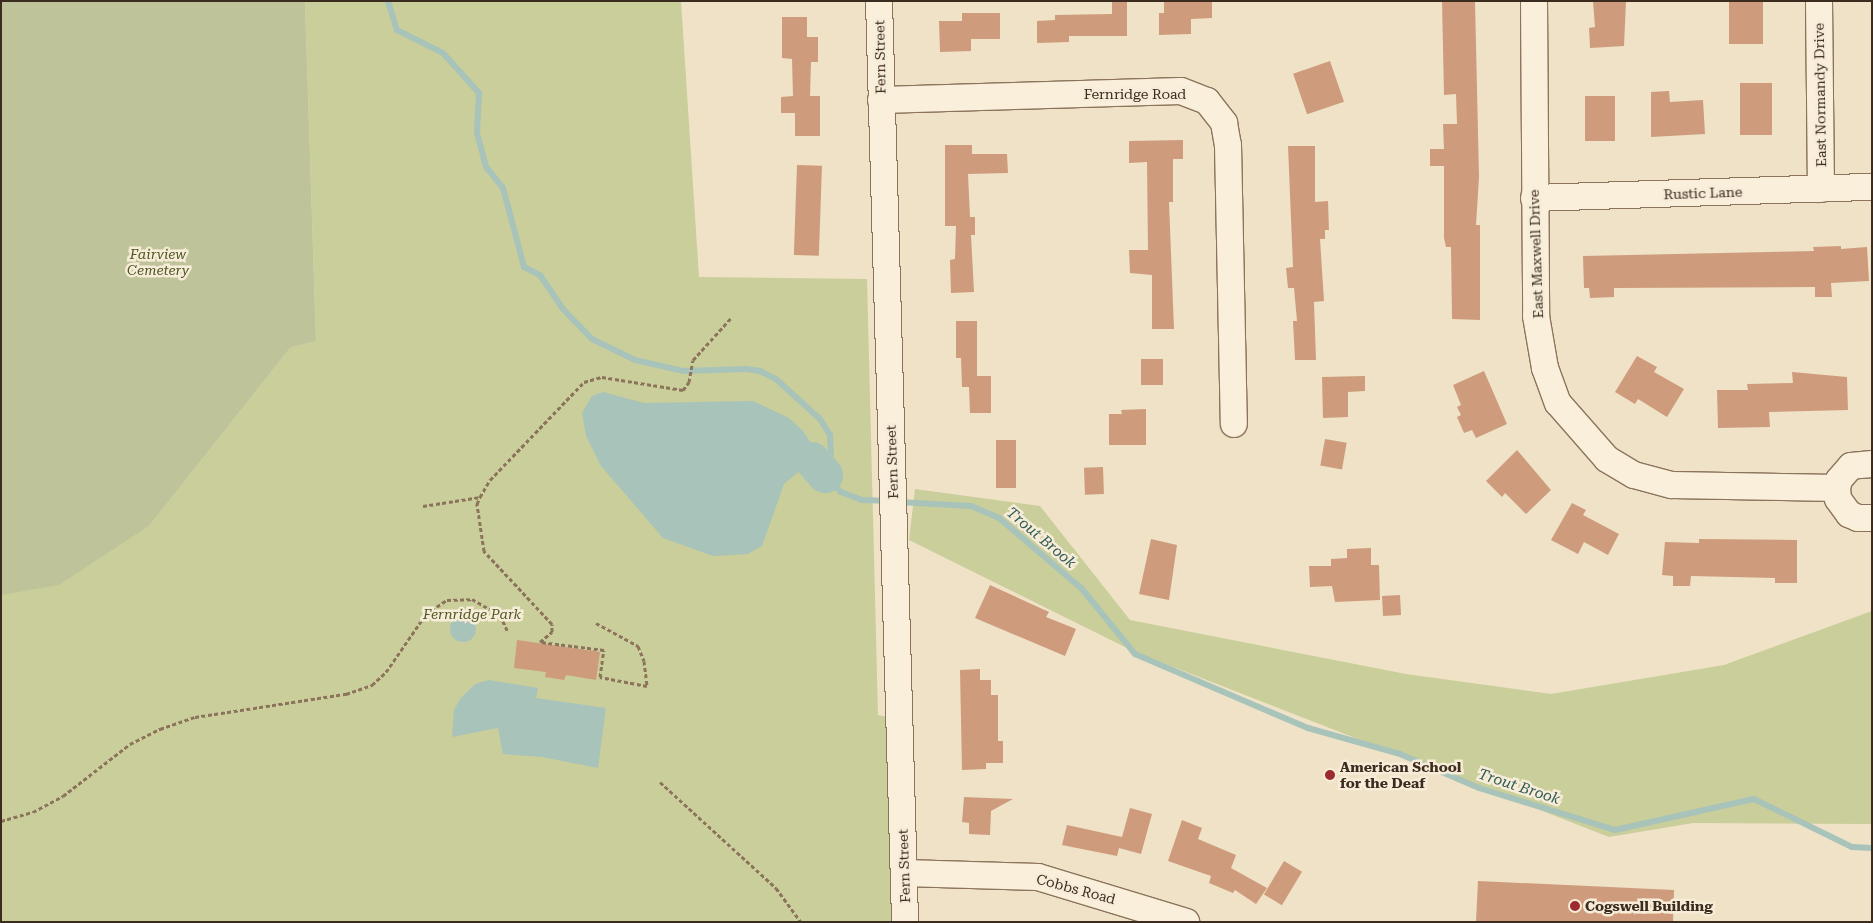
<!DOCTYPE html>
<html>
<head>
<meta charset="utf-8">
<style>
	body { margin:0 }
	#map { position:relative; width:1873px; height:923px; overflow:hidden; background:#efe2c7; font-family:"Roboto Serif",serif }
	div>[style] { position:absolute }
	.green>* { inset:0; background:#cace9a }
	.cemetery>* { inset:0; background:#bfc399 }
	.water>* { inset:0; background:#a8c3ba }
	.round { border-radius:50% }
	.stream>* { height:6px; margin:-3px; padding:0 3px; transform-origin:3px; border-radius:3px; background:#a8c3ba }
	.river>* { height:36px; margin:-18px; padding:0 18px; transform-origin:18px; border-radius:18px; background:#a8c3ba }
	.building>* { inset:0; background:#ce9c7c; transform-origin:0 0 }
	.path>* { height:3px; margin-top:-1.5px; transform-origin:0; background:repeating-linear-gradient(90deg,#8c745c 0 4px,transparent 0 6.5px) }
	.roads { filter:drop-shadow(1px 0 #8c745c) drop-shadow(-1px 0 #8c745c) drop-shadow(0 1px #8c745c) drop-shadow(0 -1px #8c745c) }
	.minor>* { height:26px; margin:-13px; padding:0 13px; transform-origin:13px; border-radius:13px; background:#faefdb }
	.dots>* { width:14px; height:14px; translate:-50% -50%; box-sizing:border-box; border:2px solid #f7ecd7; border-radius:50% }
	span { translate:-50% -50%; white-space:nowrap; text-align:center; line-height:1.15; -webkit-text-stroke:5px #f7ecd7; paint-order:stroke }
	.street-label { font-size:14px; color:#3c2c20 }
	.park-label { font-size:14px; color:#4d5826; font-style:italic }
	.poi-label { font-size:14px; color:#3c2c20; font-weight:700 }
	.left { translate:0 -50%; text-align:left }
	.water-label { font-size:15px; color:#2f5c57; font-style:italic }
	.frame { position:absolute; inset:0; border:2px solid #3c2c20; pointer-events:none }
</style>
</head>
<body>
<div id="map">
	<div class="green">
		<div style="clip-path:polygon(305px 1px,681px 1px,699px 277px,867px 279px,878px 715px,887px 717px,894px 922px,1px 922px,1px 594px,150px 525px,290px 348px,316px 341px)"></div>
		<div style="clip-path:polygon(915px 489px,1040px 506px,1130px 620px,1406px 674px,1551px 694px,1724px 665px,1872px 611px,1872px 824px,1693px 823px,1609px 837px,1135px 652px,909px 540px)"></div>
	</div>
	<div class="cemetery">
		<div style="clip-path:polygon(1px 1px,305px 1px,316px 341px,290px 348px,150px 525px,59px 585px,1px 595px)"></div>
	</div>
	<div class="water">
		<div style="clip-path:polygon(603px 392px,644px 403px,753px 401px,789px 418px,803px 431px,819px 455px,784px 484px,762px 546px,748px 554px,713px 556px,663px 538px,601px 466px,586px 436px,582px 413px,592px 396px)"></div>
		<div class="round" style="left:450px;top:616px;width:26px;height:26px"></div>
		<div style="clip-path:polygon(489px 680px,538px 688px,536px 698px,606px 708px,598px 768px,542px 757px,503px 754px,498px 728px,452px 737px,454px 710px,460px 699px,475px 684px)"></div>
	</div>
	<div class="stream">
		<div style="left:388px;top:1px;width:30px;rotate:73deg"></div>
		<div style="left:397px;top:30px;width:51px;rotate:26.6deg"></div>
		<div style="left:443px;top:53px;width:54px;rotate:48deg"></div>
		<div style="left:479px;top:93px;width:40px;rotate:92.9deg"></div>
		<div style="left:477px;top:133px;width:35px;rotate:75deg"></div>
		<div style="left:486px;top:167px;width:27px;rotate:51deg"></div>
		<div style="left:503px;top:188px;width:82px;rotate:75.1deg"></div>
		<div style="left:524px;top:267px;width:18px;rotate:27deg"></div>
		<div style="left:540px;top:275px;width:41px;rotate:55.9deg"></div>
		<div style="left:563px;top:309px;width:42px;rotate:46deg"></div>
		<div style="left:592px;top:339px;width:48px;rotate:26deg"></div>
		<div style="left:635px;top:360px;width:49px;rotate:12.9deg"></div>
		<div style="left:683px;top:371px;width:63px;rotate:-1.8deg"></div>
		<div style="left:746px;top:369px;width:14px;rotate:8deg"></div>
		<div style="left:760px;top:371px;width:18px;rotate:27deg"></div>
		<div style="left:776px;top:379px;width:59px;rotate:42.3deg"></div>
		<div style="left:820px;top:419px;width:19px;rotate:58deg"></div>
		<div style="left:830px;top:435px;width:17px;rotate:87deg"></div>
		<div style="left:831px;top:452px;width:24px;rotate:105deg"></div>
		<div style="left:825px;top:475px;width:23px;rotate:47deg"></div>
		<div style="left:841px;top:492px;width:22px;rotate:21deg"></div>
		<div style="left:862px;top:500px;width:24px;rotate:2deg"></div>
		<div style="left:899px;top:502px;width:72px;rotate:3.2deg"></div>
		<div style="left:971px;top:506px;width:30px;rotate:23deg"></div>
		<div style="left:999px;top:518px;width:109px;rotate:40.5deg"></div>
		<div style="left:1082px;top:589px;width:84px;rotate:50.8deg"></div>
		<div style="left:1135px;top:654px;width:188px;rotate:23.2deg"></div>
		<div style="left:1308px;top:728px;width:96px;rotate:15.8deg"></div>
		<div style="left:1400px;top:754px;width:86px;rotate:23.3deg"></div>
		<div style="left:1479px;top:788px;width:142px;rotate:17.2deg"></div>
		<div style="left:1615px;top:830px;width:142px;rotate:-12.6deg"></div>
		<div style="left:1754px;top:799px;width:109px;rotate:26.1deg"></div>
		<div style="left:1852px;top:847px;width:20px;rotate:3deg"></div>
	</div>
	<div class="river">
		<div style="left:812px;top:460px;width:20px;rotate:49deg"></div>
	</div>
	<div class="building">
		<div style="clip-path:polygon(1112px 1px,1127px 1px,1127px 36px,1069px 36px,1069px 42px,1037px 43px,1037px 21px,1055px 20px,1055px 15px,1112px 14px)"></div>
		<div style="clip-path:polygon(1164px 1px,1212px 1px,1212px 18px,1191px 19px,1191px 34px,1159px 35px,1159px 13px,1164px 13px)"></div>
		<div style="clip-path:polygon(1442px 1px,1475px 1px,1479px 177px,1476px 225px,1480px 225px,1480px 320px,1452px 319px,1451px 247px,1446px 247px,1444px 238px,1444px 166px,1430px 166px,1430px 149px,1444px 149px,1443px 124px,1457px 124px,1456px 94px,1444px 95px)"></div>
		<div style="clip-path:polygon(1593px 1px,1626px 1px,1624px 46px,1590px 48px,1589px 28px,1595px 27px)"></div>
		<div style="left:1729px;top:1px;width:34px;height:43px"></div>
		<div style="clip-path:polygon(962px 13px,1000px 13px,1000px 39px,971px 39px,971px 51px,940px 52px,939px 21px,962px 21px)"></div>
		<div style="clip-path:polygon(782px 17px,807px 17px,807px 37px,818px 37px,818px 62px,811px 62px,810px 96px,820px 96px,820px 136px,795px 136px,795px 113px,781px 113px,781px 97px,793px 96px,792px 59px,782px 58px)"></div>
		<div style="left:1330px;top:61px;width:43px;height:39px;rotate:71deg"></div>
		<div style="left:1740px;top:83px;width:32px;height:52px"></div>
		<div style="clip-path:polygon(1669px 91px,1670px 102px,1703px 100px,1705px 134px,1651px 137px,1651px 92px)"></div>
		<div style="left:1585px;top:96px;width:30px;height:45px"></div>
		<div style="clip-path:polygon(1183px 140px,1183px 159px,1173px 159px,1173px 202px,1169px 202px,1174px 329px,1152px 329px,1152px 275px,1130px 273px,1129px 250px,1148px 250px,1147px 162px,1129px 163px,1129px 141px)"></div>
		<div style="clip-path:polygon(945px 145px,972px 145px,972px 154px,1007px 154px,1008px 173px,968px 174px,970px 217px,975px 217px,975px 235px,971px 235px,974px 292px,951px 293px,950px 260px,955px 259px,956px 226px,945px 226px)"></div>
		<div style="clip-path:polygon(1288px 146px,1315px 146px,1315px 202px,1328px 201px,1329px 230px,1325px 230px,1325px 239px,1320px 239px,1324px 301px,1314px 302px,1316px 360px,1295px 360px,1293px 321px,1297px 321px,1294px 288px,1288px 288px,1286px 268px,1293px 267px)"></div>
		<div style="left:797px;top:165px;width:25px;height:90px;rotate:2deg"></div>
		<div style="clip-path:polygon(1841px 246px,1841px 249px,1867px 247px,1869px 281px,1831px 283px,1832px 297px,1815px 297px,1815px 287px,1614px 288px,1614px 297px,1590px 298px,1589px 288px,1584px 288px,1583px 256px,1814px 251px,1813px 247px)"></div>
		<div style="clip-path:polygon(956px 321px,977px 321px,977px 376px,991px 376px,991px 413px,970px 413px,969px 387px,962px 387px,961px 358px,956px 358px)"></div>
		<div style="clip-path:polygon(1637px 356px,1657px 367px,1654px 372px,1684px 389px,1667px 417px,1638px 399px,1635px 404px,1615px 392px)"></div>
		<div style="left:1141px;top:359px;width:22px;height:26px"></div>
		<div style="clip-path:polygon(1484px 371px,1507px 424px,1476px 438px,1472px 430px,1464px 433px,1457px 417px,1461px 415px,1457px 407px,1461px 405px,1453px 385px)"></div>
		<div style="clip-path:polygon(1792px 372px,1847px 377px,1848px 410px,1769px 412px,1770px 427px,1718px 428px,1717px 390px,1748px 390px,1747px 384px,1793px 383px)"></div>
		<div style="clip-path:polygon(1365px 376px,1365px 391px,1348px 392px,1348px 417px,1323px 418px,1322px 377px)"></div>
		<div style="clip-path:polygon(1146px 409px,1146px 445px,1109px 445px,1109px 414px,1122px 414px,1121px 410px)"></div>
		<div style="left:1325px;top:439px;width:22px;height:27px;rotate:10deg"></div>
		<div style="left:996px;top:440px;width:20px;height:48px"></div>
		<div style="clip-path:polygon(1517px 450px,1551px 490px,1526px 514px,1505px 493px,1502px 497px,1486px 481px)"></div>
		<div style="left:1103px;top:467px;width:27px;height:19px;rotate:88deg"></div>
		<div style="clip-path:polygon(1572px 503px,1586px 510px,1583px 515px,1619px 534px,1608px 555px,1584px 542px,1578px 554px,1551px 540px)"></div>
		<div style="clip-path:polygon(1151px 539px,1177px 545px,1169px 600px,1139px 594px)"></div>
		<div style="clip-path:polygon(1699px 539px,1797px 540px,1797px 583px,1775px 583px,1775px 578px,1691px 576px,1690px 586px,1673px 586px,1673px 576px,1662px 575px,1665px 542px,1699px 543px)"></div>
		<div style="clip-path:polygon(1371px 548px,1371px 565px,1379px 565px,1380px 600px,1335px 602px,1332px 586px,1310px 587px,1309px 566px,1331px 566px,1331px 559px,1347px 558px,1347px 549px)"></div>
		<div style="clip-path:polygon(990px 585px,1049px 612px,1046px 617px,1076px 629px,1065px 656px,975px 618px)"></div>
		<div style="left:1400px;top:595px;width:20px;height:18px;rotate:87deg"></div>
		<div style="clip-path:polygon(517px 640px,600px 652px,596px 680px,566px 675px,564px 680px,545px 677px,546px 672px,514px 668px)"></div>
		<div style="clip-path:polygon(980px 669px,980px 680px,991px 680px,991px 695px,998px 695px,998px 741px,1003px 741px,1003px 763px,986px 763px,986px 769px,962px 770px,960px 670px)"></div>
		<div style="clip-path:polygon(964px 797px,1013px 799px,991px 811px,990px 835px,969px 834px,969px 823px,962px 822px)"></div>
		<div style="clip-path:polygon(1130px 808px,1152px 814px,1141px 854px,1119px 848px,1117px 856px,1062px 845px,1067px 825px,1122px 837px)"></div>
		<div style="clip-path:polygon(1182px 820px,1202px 828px,1198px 839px,1236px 855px,1231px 868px,1267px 888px,1256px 904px,1235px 890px,1233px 893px,1209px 883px,1211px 876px,1168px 861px)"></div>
		<div style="left:1284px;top:861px;width:21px;height:39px;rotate:31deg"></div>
		<div style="clip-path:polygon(1478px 881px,1674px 890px,1673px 922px,1476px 922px)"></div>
	</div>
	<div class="path">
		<div style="left:423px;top:506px;width:58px;rotate:-9deg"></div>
		<div style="left:596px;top:623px;width:48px;rotate:28.7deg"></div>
		<div style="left:638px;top:646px;width:16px;rotate:68deg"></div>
		<div style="left:644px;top:661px;width:25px;rotate:83deg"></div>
		<div style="left:647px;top:686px;width:48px;rotate:-169.2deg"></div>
		<div style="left:600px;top:677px;width:27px;rotate:-82deg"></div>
		<div style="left:604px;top:650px;width:64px;rotate:-172.9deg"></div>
		<div style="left:540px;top:642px;width:16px;rotate:-40deg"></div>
		<div style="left:552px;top:632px;width:8px;rotate:-90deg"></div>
		<div style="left:552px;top:624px;width:100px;rotate:-133deg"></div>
		<div style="left:484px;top:551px;width:48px;rotate:-98.5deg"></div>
		<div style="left:477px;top:504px;width:8px;rotate:-67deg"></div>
		<div style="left:480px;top:497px;width:20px;rotate:-60deg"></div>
		<div style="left:490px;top:480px;width:136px;rotate:-46.2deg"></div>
		<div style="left:584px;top:382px;width:19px;rotate:-16deg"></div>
		<div style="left:602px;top:377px;width:82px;rotate:9.1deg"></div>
		<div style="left:683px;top:390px;width:10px;rotate:-53deg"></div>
		<div style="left:689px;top:382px;width:22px;rotate:-80deg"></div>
		<div style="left:693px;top:360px;width:57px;rotate:-47.9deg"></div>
		<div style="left:660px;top:782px;width:157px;rotate:42.4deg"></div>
		<div style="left:776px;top:888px;width:42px;rotate:53.7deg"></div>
		<div style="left:1px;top:821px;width:33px;rotate:-16deg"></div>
		<div style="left:33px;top:812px;width:34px;rotate:-28deg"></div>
		<div style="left:63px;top:796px;width:85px;rotate:-37.8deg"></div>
		<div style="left:130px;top:744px;width:34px;rotate:-27deg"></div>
		<div style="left:160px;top:729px;width:37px;rotate:-19deg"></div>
		<div style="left:195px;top:717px;width:153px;rotate:-8.7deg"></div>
		<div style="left:346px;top:694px;width:28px;rotate:-19deg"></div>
		<div style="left:372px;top:685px;width:19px;rotate:-43deg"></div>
		<div style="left:386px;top:672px;width:70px;rotate:-55.4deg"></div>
		<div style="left:426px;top:614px;width:25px;rotate:-34deg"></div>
		<div style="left:447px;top:600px;width:25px;rotate:-2deg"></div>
		<div style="left:472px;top:599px;width:32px;rotate:30deg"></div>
		<div style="left:500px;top:615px;width:17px;rotate:65deg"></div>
	</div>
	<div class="roads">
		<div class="minor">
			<div style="left:879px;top:1px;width:921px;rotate:88.38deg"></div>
			<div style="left:1534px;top:1px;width:315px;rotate:89.6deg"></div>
			<div style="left:1536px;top:316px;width:53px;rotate:80.2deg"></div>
			<div style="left:1545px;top:368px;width:37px;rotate:70deg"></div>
			<div style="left:1558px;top:403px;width:74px;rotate:48.8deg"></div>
			<div style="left:1607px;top:459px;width:31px;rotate:31deg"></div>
			<div style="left:1634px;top:475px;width:39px;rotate:15deg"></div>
			<div style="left:1672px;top:485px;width:165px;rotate:1deg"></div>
			<div style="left:1819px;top:1px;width:188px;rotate:89.4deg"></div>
			<div style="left:881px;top:100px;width:300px;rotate:-1.7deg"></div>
			<div style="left:1181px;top:91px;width:28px;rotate:21deg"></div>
			<div style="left:1207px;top:101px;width:28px;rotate:52deg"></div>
			<div style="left:1224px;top:123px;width:22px;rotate:80deg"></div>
			<div style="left:1228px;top:145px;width:279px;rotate:88.8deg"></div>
			<div style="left:1534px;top:198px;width:338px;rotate:-1.9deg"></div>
			<div style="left:1872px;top:464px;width:21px;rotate:175deg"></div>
			<div style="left:1851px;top:466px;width:18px;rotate:131deg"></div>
			<div style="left:1839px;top:480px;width:8px;rotate:104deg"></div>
			<div style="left:1837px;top:488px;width:11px;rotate:85deg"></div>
			<div style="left:1838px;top:499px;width:19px;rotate:54deg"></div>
			<div style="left:1849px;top:514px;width:10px;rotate:24deg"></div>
			<div style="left:1858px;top:518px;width:14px"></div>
			<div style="left:904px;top:873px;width:134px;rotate:1.7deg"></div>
			<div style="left:1038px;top:877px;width:155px;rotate:16.9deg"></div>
		</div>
	</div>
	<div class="dots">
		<div style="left:1330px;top:775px;background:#9c2a2f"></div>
		<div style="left:1575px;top:906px;background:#9c2a2f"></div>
	</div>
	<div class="street-label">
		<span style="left:880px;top:57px;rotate:-91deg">Fern Street</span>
		<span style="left:1135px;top:94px">Fernridge Road</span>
		<span style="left:1820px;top:95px;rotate:-91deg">East Normandy Drive</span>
		<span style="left:1703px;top:193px;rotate:-2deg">Rustic Lane</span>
		<span style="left:1536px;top:254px;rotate:-92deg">East Maxwell Drive</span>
		<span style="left:892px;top:462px;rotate:-92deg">Fern Street</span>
		<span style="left:904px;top:866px;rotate:-92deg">Fern Street</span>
		<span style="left:1076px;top:889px;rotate:15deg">Cobbs Road</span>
	</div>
	<div class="park-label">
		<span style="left:158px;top:262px">Fairview<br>Cemetery</span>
		<span style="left:472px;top:614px">Fernridge Park</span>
	</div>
	<div class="poi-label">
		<span class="left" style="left:1340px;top:775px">American School<br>for the Deaf</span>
		<span class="left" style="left:1585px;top:906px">Cogswell Building</span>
	</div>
	<div class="water-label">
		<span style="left:1041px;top:538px;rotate:40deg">Trout Brook</span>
		<span style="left:1519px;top:787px;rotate:18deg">Trout Brook</span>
	</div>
	<div class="frame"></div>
</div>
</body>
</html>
